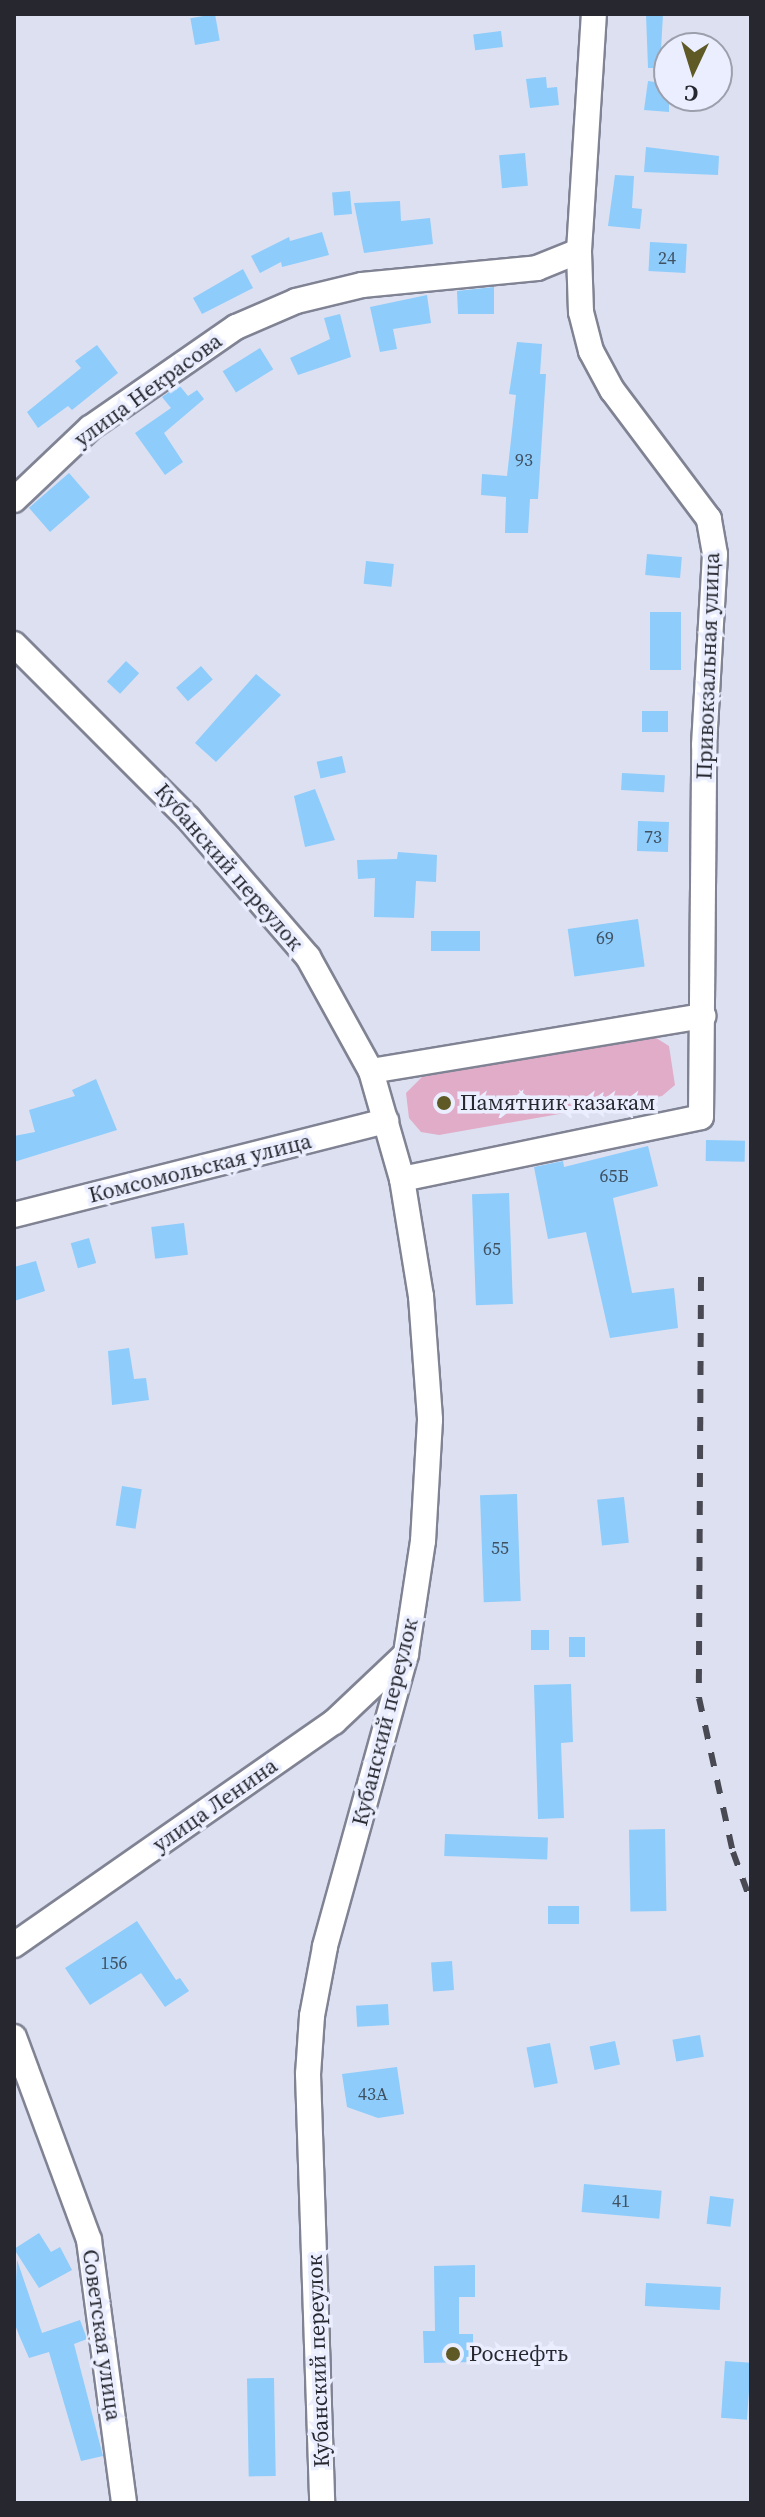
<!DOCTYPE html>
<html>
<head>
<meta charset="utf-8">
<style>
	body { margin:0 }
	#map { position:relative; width:765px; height:2517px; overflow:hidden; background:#dde0f1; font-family:"Source Serif 4",serif }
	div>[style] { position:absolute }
	.green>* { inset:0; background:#e0acc8 }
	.building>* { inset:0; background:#8dccfb; transform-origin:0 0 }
	.roads { filter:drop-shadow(2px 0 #808393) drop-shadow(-2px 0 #808393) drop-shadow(0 2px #808393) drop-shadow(0 -2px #808393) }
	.minor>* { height:24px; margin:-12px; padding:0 12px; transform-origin:12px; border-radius:12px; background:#fff }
	.rail>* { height:6px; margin-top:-3px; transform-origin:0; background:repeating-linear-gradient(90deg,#484952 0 14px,transparent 0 28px) }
	.dots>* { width:22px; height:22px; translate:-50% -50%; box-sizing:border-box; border:4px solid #eaeeff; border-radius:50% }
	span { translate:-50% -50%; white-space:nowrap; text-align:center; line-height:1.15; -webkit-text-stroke:7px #eaeeff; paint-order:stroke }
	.number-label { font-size:18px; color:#405162 }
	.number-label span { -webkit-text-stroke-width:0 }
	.street-label { font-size:22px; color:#27282f }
	.poi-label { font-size:22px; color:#27282f }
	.left { translate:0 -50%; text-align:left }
	.frame { position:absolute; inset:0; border:16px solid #27282f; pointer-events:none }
	.north { position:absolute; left:653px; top:32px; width:80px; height:80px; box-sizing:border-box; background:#eaeeff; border:2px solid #9c9fac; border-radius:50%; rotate:184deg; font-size:22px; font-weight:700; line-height:32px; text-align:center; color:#27282f }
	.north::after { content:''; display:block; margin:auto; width:28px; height:36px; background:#5e5925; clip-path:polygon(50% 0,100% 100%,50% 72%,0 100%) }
</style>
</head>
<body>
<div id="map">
	<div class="green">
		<div style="clip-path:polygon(653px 1036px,669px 1046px,675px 1085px,662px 1096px,439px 1135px,421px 1132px,409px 1118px,406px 1093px,422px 1077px)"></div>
	</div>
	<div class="building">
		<div style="left:215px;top:14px;width:27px;height:25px;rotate:80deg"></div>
		<div style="clip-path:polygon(646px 14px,663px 14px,660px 68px,648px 68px)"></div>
		<div style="left:501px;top:31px;width:16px;height:28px;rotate:83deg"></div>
		<div style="clip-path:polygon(546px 77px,547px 88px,557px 87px,559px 105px,530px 108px,526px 79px)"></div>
		<div style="clip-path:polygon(648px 81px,669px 84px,669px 112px,644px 110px)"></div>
		<div style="clip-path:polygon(646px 147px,719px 156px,718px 175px,644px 172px)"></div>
		<div style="left:525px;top:153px;width:33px;height:26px;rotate:85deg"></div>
		<div style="clip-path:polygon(615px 175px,634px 176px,632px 208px,642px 209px,640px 229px,608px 226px)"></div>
		<div style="left:350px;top:191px;width:23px;height:18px;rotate:85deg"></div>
		<div style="clip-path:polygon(400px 201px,401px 221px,430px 218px,433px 244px,364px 253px,354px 203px)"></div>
		<div style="clip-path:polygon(322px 232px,329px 255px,282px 267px,281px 262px,260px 273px,251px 256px,289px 237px,290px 241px)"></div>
		<div style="left:650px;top:242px;width:37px;height:29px;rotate:3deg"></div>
		<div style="clip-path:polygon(243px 269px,253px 288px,202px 314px,193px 298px)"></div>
		<div style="clip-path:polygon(494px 287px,494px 314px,458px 314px,457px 291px)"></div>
		<div style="clip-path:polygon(427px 295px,431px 323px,393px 329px,397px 349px,380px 352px,370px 307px)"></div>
		<div style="clip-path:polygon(340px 314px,351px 357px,298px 375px,290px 358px,330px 339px,324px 318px)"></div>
		<div style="clip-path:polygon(517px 342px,542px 344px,540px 374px,546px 374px,538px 499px,530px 499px,528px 533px,505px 533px,506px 497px,481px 495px,482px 474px,507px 476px,516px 395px,509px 394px)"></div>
		<div style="clip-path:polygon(97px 345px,118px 373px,72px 410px,68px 406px,38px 428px,27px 412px,81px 368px,75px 361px)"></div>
		<div style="left:260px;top:348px;width:25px;height:44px;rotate:58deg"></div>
		<div style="clip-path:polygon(179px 385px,188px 396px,197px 390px,204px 399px,164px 433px,183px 462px,165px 475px,135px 433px,171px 408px,162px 397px)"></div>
		<div style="left:69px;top:473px;width:32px;height:53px;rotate:49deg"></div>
		<div style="left:647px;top:554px;width:35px;height:21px;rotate:5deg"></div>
		<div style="left:366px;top:561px;width:28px;height:23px;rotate:6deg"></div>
		<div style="left:650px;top:612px;width:31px;height:58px"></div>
		<div style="left:126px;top:661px;width:18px;height:28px;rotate:43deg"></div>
		<div style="left:201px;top:666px;width:18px;height:33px;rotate:49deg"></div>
		<div style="clip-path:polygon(256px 674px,281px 695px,216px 762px,195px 743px)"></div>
		<div style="left:642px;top:711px;width:26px;height:21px"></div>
		<div style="left:342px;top:756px;width:17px;height:26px;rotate:77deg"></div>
		<div style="left:622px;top:773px;width:43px;height:17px;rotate:3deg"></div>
		<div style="clip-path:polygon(315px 789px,335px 840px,305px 847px,294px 796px)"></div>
		<div style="left:638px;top:821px;width:31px;height:30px;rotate:2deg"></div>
		<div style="clip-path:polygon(398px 852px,437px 855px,436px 882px,416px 881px,414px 918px,374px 917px,375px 878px,358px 879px,357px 860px,397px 859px)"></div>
		<div style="left:638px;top:919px;width:48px;height:71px;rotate:82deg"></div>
		<div style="left:480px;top:931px;width:20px;height:49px;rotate:90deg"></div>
		<div style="clip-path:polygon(96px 1079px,117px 1130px,14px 1162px,14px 1136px,35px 1132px,29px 1110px,75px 1096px,72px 1090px)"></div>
		<div style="left:706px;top:1140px;width:39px;height:21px;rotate:1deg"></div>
		<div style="clip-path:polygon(648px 1146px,658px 1186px,613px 1198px,632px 1293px,674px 1288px,678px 1328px,610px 1338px,586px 1232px,548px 1239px,534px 1167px,563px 1161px,564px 1167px)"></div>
		<div style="left:509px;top:1193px;width:111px;height:37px;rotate:88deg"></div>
		<div style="left:184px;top:1223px;width:32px;height:33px;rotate:83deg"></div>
		<div style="left:89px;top:1238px;width:26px;height:19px;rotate:74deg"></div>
		<div style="clip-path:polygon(36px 1261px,45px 1291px,14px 1301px,14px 1267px)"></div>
		<div style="clip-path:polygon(129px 1348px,134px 1379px,146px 1378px,149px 1400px,112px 1405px,108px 1351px)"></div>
		<div style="left:122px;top:1486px;width:20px;height:40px;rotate:9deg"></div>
		<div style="left:517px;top:1494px;width:107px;height:37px;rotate:88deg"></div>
		<div style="left:624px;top:1497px;width:46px;height:27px;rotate:84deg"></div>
		<div style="left:531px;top:1630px;width:18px;height:20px"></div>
		<div style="left:569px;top:1637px;width:16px;height:20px"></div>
		<div style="clip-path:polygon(571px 1684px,573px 1742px,561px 1743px,564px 1818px,538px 1819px,534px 1685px)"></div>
		<div style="left:665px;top:1829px;width:82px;height:36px;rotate:89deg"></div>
		<div style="left:445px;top:1834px;width:103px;height:22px;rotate:2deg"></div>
		<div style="left:579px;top:1906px;width:18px;height:31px;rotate:90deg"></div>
		<div style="clip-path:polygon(137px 1921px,176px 1980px,180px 1978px,189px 1991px,165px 2007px,141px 1973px,90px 2005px,65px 1968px)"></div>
		<div style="left:452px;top:1961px;width:29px;height:21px;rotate:86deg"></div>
		<div style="left:388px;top:2004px;width:21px;height:32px;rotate:87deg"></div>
		<div style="left:700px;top:2035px;width:22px;height:28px;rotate:80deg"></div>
		<div style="left:615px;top:2041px;width:24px;height:26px;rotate:78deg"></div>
		<div style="left:550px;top:2043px;width:41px;height:24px;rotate:79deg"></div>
		<div style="clip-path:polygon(397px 2067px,404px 2114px,378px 2118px,347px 2107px,342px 2074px)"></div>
		<div style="left:584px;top:2184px;width:78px;height:28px;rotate:5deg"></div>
		<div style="left:710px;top:2196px;width:24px;height:28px;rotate:7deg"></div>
		<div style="clip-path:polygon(39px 2233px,51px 2252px,60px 2247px,72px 2270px,39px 2288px,14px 2249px)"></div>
		<div style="clip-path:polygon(17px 2260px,42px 2333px,80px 2320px,87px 2339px,74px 2344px,103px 2456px,81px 2461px,49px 2352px,29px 2358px,19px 2335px,14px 2322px)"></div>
		<div style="clip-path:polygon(475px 2265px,475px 2297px,459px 2297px,459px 2334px,473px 2334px,473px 2362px,424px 2363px,423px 2331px,435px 2331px,434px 2266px)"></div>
		<div style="left:646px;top:2283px;width:75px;height:23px;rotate:3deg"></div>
		<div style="left:725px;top:2361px;width:26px;height:57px;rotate:4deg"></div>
		<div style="left:274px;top:2378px;width:98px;height:27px;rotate:89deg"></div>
	</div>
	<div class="roads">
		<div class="minor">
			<div style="left:14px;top:500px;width:105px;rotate:-43.5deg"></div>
			<div style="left:90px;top:428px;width:178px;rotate:-34.7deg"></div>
			<div style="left:236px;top:327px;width:65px;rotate:-23.4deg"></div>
			<div style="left:296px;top:301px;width:68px;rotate:-13.6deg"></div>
			<div style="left:362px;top:285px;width:176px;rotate:-5.5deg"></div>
			<div style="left:537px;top:268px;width:45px;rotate:-22deg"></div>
			<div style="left:14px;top:644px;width:246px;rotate:45deg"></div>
			<div style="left:188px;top:818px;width:184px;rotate:49.2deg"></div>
			<div style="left:308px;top:957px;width:130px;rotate:61.1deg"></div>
			<div style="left:371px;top:1071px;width:112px;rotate:74deg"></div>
			<div style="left:402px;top:1179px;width:119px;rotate:80.8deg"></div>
			<div style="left:421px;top:1296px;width:124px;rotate:85.8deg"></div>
			<div style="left:430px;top:1420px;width:121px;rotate:93.3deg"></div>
			<div style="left:423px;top:1541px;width:114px;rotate:98.6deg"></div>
			<div style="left:406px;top:1654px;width:304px;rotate:105.5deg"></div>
			<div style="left:325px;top:1947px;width:70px;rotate:100.7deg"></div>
			<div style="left:312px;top:2016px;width:58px;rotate:93.9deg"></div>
			<div style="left:308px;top:2074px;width:429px;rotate:88.1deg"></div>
			<div style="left:371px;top:1071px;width:337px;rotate:-9.4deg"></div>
			<div style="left:402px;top:1179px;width:305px;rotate:-11.7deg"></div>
			<div style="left:701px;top:1117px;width:372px;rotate:-89.5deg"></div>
			<div style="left:704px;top:745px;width:191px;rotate:-86.7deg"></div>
			<div style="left:715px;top:554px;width:36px;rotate:-100deg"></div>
			<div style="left:709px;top:519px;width:161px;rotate:-126.9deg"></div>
			<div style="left:612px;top:390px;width:44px;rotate:-118.3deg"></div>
			<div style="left:591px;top:351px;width:40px;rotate:-104.4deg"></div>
			<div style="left:581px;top:312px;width:61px;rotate:-91.9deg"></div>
			<div style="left:579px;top:251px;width:237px;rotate:-86.4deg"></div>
			<div style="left:14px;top:1215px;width:384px;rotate:-14.2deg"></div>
			<div style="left:14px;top:1945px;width:390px;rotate:-34.9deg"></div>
			<div style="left:334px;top:1722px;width:99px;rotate:-43.4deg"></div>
			<div style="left:14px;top:2037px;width:216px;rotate:69.7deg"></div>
			<div style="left:89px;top:2240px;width:265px;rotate:82.4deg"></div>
		</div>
	</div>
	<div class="rail">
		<div style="left:701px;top:1277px;width:421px;rotate:90.3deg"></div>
		<div style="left:699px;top:1698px;width:158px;rotate:77.6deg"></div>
		<div style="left:733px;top:1852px;width:53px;rotate:70.2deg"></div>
	</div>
	<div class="dots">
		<div style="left:444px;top:1103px;background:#5e5925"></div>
		<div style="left:453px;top:2354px;background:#5e5925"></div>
	</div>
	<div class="number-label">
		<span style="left:667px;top:258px">24</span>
		<span style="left:524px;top:460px">93</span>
		<span style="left:653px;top:837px">73</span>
		<span style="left:605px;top:938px">69</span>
		<span style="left:614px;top:1176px">65Б</span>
		<span style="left:492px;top:1249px">65</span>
		<span style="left:500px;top:1548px">55</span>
		<span style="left:114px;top:1963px">156</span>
		<span style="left:373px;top:2094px">43А</span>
		<span style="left:621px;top:2201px">41</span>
	</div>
	<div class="street-label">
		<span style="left:148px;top:390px;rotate:-36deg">улица Некрасова</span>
		<span style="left:708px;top:666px;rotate:-88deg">Привокзальная улица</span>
		<span style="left:229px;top:867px;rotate:49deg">Кубанский переулок</span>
		<span style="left:200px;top:1168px;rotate:-14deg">Комсомольская улица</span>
		<span style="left:385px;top:1722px;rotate:-76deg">Кубанский переулок</span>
		<span style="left:215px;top:1805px;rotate:-35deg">улица Ленина</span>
		<span style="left:102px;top:2335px;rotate:82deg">Советская улица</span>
		<span style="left:318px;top:2361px;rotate:-92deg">Кубанский переулок</span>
	</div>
	<div class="poi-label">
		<span class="left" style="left:460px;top:1103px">Памятник казакам</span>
		<span class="left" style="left:469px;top:2354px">Роснефть</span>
	</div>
	<div class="frame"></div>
	<div class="north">С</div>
</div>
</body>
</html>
